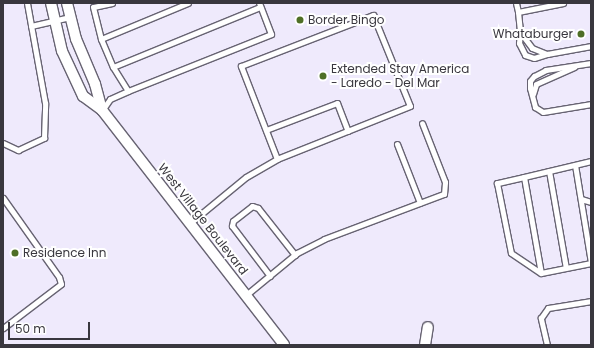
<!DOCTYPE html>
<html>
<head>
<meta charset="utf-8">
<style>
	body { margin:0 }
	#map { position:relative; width:594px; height:348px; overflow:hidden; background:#efeafc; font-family:Poppins,sans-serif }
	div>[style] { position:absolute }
	.roads { filter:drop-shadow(1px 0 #676372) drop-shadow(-1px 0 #676372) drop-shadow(0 1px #676372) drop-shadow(0 -1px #676372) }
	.service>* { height:5px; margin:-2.5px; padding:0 2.5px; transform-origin:2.5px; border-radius:2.5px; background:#fff }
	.minor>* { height:10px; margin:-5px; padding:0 5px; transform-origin:5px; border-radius:5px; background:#fff }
	.dots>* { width:11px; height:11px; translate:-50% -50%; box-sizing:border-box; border:2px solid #fff; border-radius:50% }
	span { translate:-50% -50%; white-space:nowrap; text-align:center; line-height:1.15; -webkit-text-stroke:4px #fff; paint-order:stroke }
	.poi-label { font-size:12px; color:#39373e }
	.left { translate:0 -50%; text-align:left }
	.right { translate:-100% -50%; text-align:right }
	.street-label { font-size:12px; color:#39373e }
	.frame { position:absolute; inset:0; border:4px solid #39373e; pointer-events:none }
	.scale { position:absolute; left:8px; top:322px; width:82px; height:18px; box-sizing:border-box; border:2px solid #39373e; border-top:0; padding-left:5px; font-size:12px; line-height:14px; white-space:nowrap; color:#39373e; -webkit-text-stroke:3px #fff; paint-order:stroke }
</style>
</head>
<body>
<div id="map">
	<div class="roads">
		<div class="service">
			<div style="left:112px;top:3px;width:19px;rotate:168deg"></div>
			<div style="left:93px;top:7px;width:33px;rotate:76deg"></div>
			<div style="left:101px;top:39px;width:30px;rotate:67deg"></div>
			<div style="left:113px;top:67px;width:28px;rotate:58deg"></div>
			<div style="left:128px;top:91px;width:154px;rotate:-21.7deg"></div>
			<div style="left:271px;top:34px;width:33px;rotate:-111deg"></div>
			<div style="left:516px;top:3px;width:9px;rotate:77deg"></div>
			<div style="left:518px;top:12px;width:46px;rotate:-11.3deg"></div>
			<div style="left:518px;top:12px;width:20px;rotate:84deg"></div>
			<div style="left:520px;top:32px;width:20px;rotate:53deg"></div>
			<div style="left:532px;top:48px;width:16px;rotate:22deg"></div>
			<div style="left:547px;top:54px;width:45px;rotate:-10.3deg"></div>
			<div style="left:31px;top:26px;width:40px;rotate:-13deg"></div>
			<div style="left:520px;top:32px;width:11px;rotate:95deg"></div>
			<div style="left:519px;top:43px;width:13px;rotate:63deg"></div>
			<div style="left:525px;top:55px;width:9px;rotate:18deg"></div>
			<div style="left:534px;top:58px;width:14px;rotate:-17deg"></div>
			<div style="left:101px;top:39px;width:94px;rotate:-22.5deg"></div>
			<div style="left:591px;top:63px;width:46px;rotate:171.2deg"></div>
			<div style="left:546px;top:70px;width:13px;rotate:153deg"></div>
			<div style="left:534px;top:76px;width:6px;rotate:129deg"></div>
			<div style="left:530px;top:81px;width:7px;rotate:90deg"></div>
			<div style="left:530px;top:88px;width:20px;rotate:75deg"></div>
			<div style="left:535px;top:107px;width:9px;rotate:32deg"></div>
			<div style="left:543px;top:112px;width:49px;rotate:-9.5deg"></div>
			<div style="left:113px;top:67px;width:159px;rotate:-22.2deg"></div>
			<div style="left:533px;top:94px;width:10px;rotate:-73deg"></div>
			<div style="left:536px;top:84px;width:42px;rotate:-24.1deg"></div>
			<div style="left:103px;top:109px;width:12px;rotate:-55deg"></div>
			<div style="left:110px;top:99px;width:20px;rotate:-24deg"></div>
			<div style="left:266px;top:130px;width:76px;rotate:-20.8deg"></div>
			<div style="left:337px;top:103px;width:30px;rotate:69deg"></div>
			<div style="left:3px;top:143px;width:17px;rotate:25deg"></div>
			<div style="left:18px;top:150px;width:29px;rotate:-25deg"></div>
			<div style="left:44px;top:138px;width:35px;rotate:-88deg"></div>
			<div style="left:45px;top:103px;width:102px;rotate:-100.2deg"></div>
			<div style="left:397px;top:144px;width:63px;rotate:68.7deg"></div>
			<div style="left:591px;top:161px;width:69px;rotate:166.6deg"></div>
			<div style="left:524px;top:177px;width:97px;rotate:80deg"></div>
			<div style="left:541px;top:273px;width:51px;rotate:-11.3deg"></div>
			<div style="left:575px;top:165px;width:99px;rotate:80.7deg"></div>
			<div style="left:549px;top:171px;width:98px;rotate:80.1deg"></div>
			<div style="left:524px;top:177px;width:28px;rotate:167deg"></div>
			<div style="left:497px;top:183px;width:71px;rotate:78.7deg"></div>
			<div style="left:511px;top:253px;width:36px;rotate:34deg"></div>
			<div style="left:3px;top:198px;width:97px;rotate:54.7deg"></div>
			<div style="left:59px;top:277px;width:7px;rotate:74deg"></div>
			<div style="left:61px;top:284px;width:73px;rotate:142.8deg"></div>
			<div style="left:581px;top:199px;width:10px;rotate:17deg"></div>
			<div style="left:190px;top:223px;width:72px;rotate:-39.4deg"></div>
			<div style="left:246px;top:177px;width:36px;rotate:-30deg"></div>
			<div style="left:277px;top:159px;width:100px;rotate:-111.2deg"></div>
			<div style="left:241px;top:66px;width:142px;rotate:-21.1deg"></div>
			<div style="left:373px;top:15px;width:98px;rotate:67.9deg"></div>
			<div style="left:410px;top:106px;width:143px;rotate:158.3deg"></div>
			<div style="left:270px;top:276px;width:63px;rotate:-127.2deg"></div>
			<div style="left:232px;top:226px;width:5px;rotate:-79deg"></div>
			<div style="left:233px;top:221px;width:24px;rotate:-38deg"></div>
			<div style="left:252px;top:206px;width:6px;rotate:18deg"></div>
			<div style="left:258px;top:208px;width:60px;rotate:51.8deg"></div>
			<div style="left:246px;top:295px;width:66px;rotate:-39.5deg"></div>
			<div style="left:297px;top:253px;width:30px;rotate:-27deg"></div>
			<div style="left:324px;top:239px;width:128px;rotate:-20.6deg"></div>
			<div style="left:444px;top:194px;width:12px;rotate:-85deg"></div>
			<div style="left:445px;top:182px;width:63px;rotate:-111.3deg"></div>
			<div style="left:547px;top:345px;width:28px;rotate:-103deg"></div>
			<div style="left:541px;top:318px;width:12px;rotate:-55deg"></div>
			<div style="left:548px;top:308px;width:44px;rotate:-9.2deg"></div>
		</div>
		<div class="minor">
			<div style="left:51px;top:3px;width:49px;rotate:77.1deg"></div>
			<div style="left:62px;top:51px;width:50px;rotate:65deg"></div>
			<div style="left:83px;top:96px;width:24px;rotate:36deg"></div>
			<div style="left:102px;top:110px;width:297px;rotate:52.2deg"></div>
			<div style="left:67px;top:3px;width:37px;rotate:76deg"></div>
			<div style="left:76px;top:39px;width:49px;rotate:67.1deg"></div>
			<div style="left:95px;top:84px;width:27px;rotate:75deg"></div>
			<div style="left:425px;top:345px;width:18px;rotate:-81deg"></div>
		</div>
	</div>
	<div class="dots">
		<div style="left:300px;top:20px;background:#4f6f26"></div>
		<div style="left:581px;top:34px;background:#4f6f26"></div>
		<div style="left:323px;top:76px;background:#4f6f26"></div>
		<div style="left:15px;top:253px;background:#4f6f26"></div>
	</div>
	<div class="poi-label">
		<span class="left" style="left:308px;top:20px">Border Bingo</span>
		<span class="right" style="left:573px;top:34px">Whataburger</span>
		<span class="left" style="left:331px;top:76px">Extended Stay America<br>- Laredo - Del Mar</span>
		<span class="left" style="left:23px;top:253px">Residence Inn</span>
	</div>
	<div class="street-label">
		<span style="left:203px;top:219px;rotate:52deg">West Village Boulevard</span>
	</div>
	<div class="frame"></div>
	<div class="scale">50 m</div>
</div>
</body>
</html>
